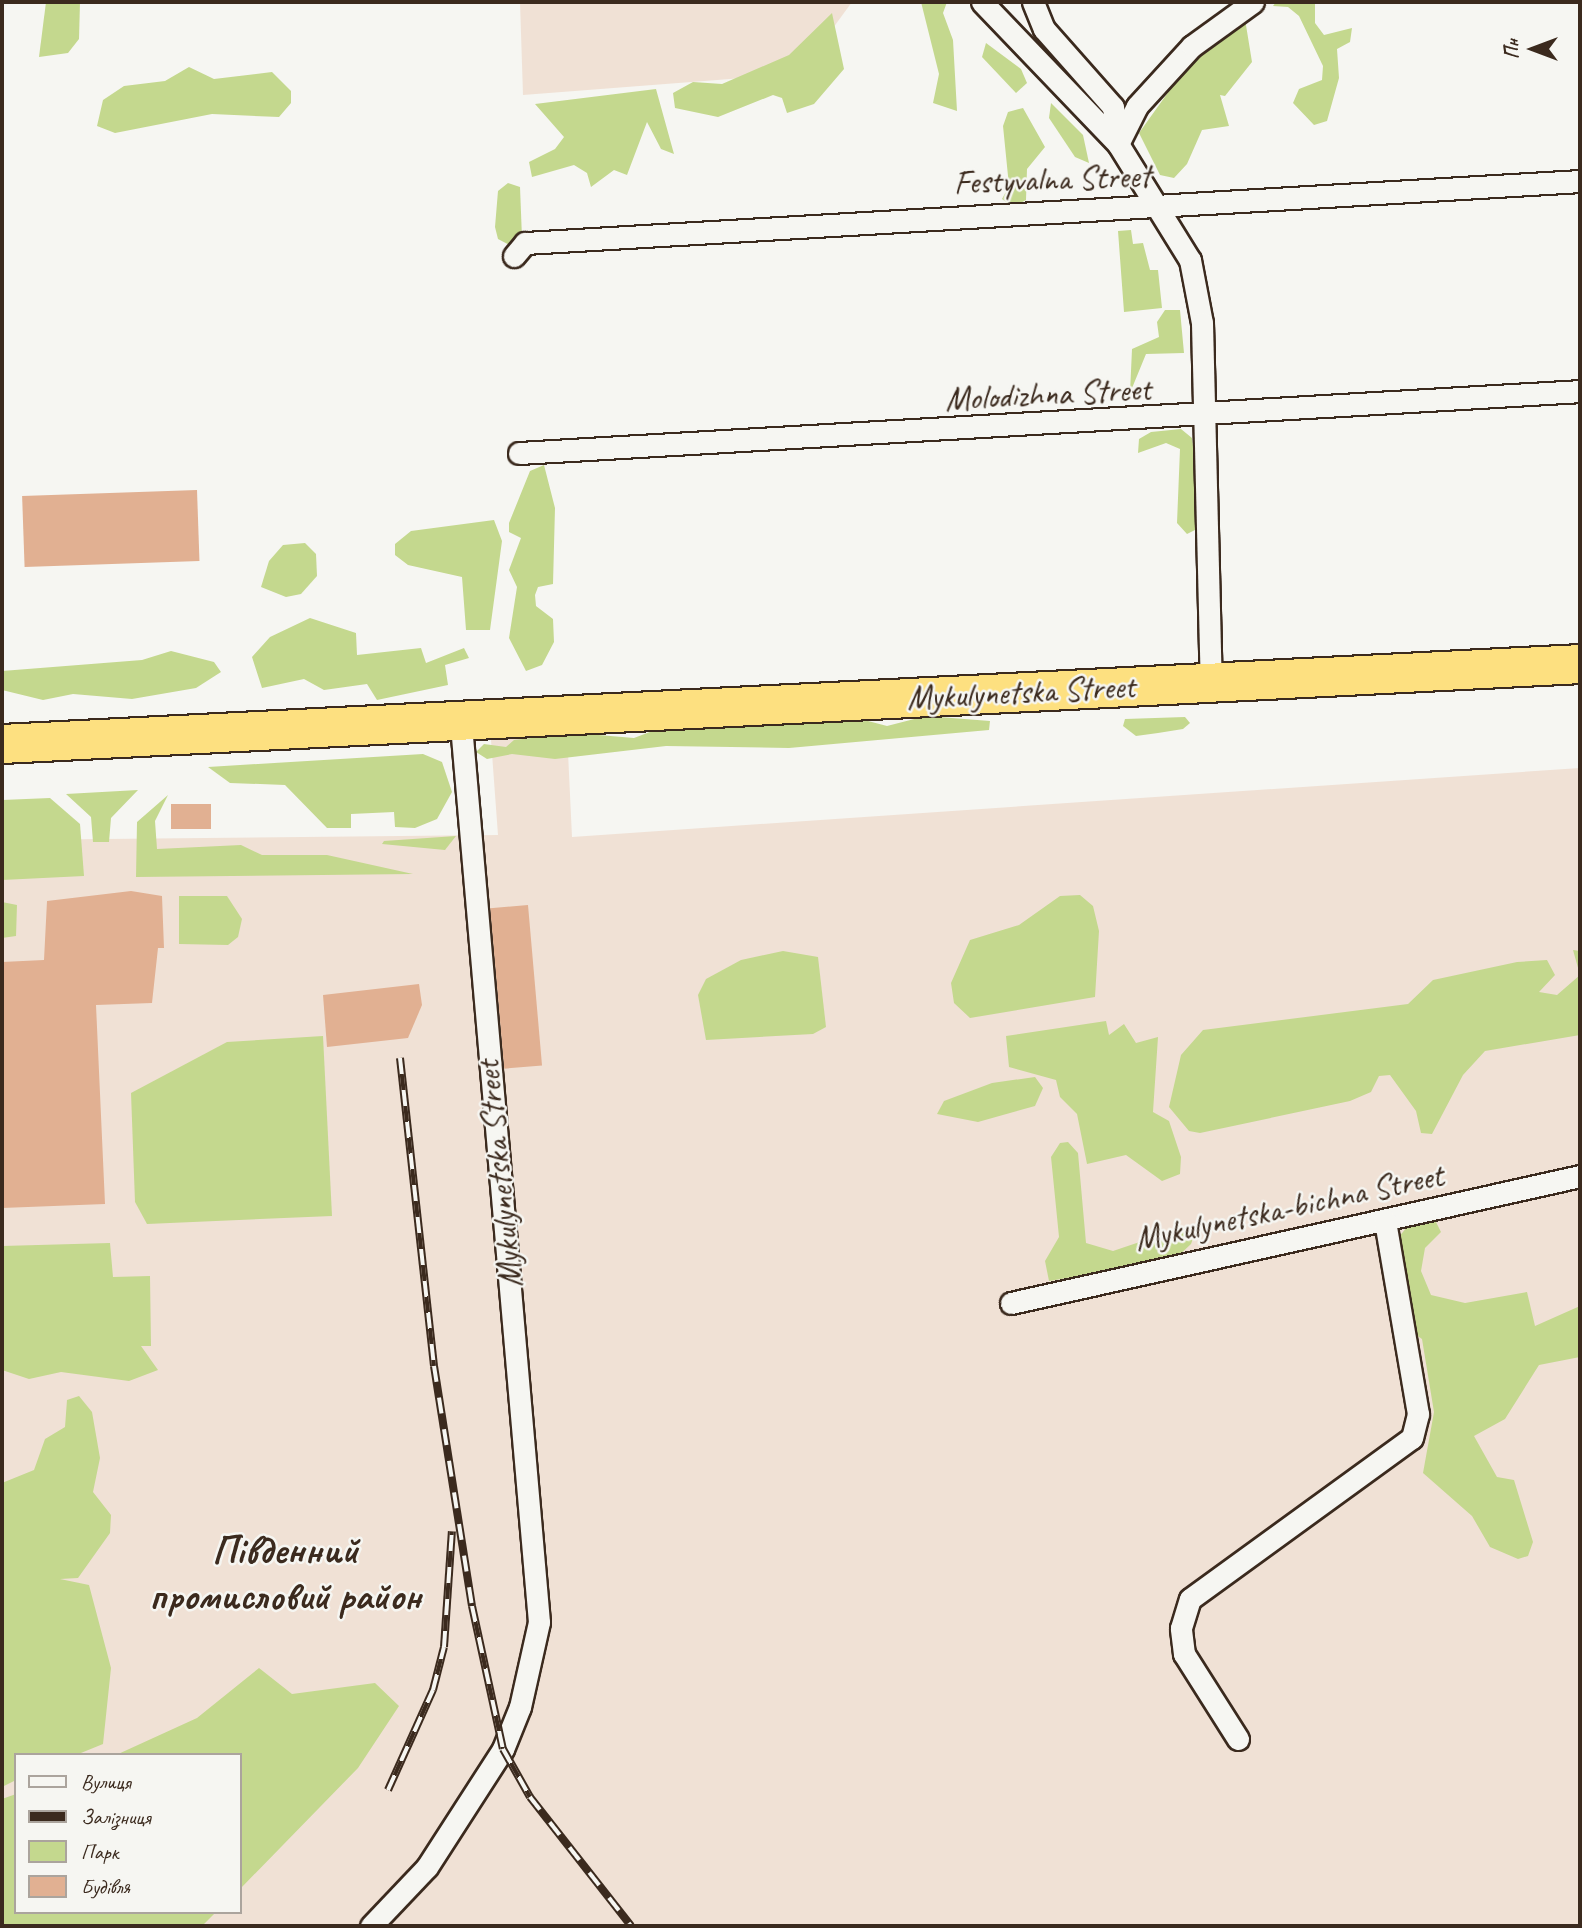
<!DOCTYPE html>
<html>
<head>
<meta charset="utf-8">
<style>
	body { margin:0 }
	#map { position:relative; width:1582px; height:1928px; overflow:hidden; background:#f6f6f2; font-family:Caveat,sans-serif }
	div>[style] { position:absolute }
	.built>* { inset:0; background:#f0e1d5 }
	.green>* { inset:0; background:#c4d88e }
	.building>* { inset:0; background:#e1b092; transform-origin:0 0 }
	.roads { filter:drop-shadow(2px 0 #3b2a1e) drop-shadow(-2px 0 #3b2a1e) drop-shadow(0 2px #3b2a1e) drop-shadow(0 -2px #3b2a1e) }
	.street>* { height:21px; margin:-10.5px; padding:0 10.5px; transform-origin:10.5px; border-radius:10.5px; background:#f6f6f2 }
	.highway>* { height:38px; margin:-19px; padding:0 19px; transform-origin:19px; border-radius:19px; background:#fde080 }
	.rail>* { height:8px; margin-top:-4px; transform-origin:0; background:repeating-linear-gradient(90deg,#f6f6f2 0 16px,#3b2a1e 0 32px); box-sizing:border-box; border-block:2px solid #3b2a1e }
	span { translate:-50% -50%; white-space:nowrap; text-align:center; line-height:1.15; -webkit-text-stroke:5px #f6f6f2; paint-order:stroke }
	.street-label { font-size:33px; color:#3b2a1e }
	.district-label { font-size:40px; color:#3b2a1e; font-weight:700 }
	.frame { position:absolute; inset:0; border:4px solid #3b2a1e; pointer-events:none }
	.legend { position:absolute; left:14px; top:1753px; width:228px; height:161px; box-sizing:border-box; background:#f6f6f2; border:2px solid #aba49d; margin:0; padding:9px 12px; list-style:none; font-size:21px; color:#3b2a1e }
	.legend li { display:flex; align-items:center; gap:14px; height:35px }
	.legend b { width:35px; border:2px solid #aba49d }
	.north { position:absolute; left:1498px; top:14px; width:70px; height:70px; -webkit-text-stroke:5px #f6f6f2; paint-order:stroke; rotate:270deg; font-size:19px; font-weight:700; line-height:28px; text-align:center; color:#3b2a1e }
	.north::after { content:''; display:block; margin:auto; width:24px; height:32px; background:#3b2a1e; clip-path:polygon(50% 0,100% 100%,50% 72%,0 100%) }
</style>
</head>
<body>
<div id="map">
	<div class="built">
		<div style="clip-path:polygon(520px 2px,852px 2px,814px 54px,743px 78px,523px 95px)"></div>
		<div style="clip-path:polygon(evenodd,566px 710px,572px 837px,1580px 768px,1580px 1926px,2px 1926px,2px 840px,498px 835px,489px 713px,566px 710px,16px 1755px,240px 1755px,240px 1912px,16px 1912px,16px 1755px)"></div>
	</div>
	<div class="green">
		<div style="clip-path:polygon(46px 2px,80px 2px,79px 39px,68px 53px,39px 57px)"></div>
		<div style="clip-path:polygon(921px 2px,947px 2px,943px 13px,953px 40px,957px 111px,933px 103px,939px 74px)"></div>
		<div style="clip-path:polygon(1276px 2px,1315px 2px,1315px 23px,1324px 35px,1352px 28px,1350px 42px,1337px 49px,1339px 78px,1327px 121px,1314px 125px,1293px 103px,1299px 89px,1322px 80px,1323px 66px,1299px 16px,1288px 7px,1273px 6px)"></div>
		<div style="clip-path:polygon(832px 13px,844px 69px,814px 104px,787px 113px,782px 98px,773px 95px,718px 117px,675px 108px,673px 93px,693px 82px,722px 84px,789px 55px)"></div>
		<div style="clip-path:polygon(1245px 19px,1252px 62px,1225px 96px,1220px 95px,1229px 126px,1202px 130px,1187px 164px,1174px 178px,1160px 175px,1139px 133px,1197px 52px)"></div>
		<div style="clip-path:polygon(986px 43px,1021px 69px,1027px 83px,1016px 93px,982px 57px)"></div>
		<div style="clip-path:polygon(189px 67px,214px 79px,272px 72px,291px 91px,291px 103px,279px 117px,212px 114px,115px 133px,97px 126px,103px 100px,124px 86px,165px 81px)"></div>
		<div style="clip-path:polygon(656px 89px,674px 154px,661px 149px,647px 122px,627px 175px,614px 170px,591px 187px,587px 173px,574px 165px,532px 177px,529px 162px,555px 149px,564px 137px,535px 104px)"></div>
		<div style="clip-path:polygon(1051px 103px,1083px 135px,1089px 163px,1075px 157px,1049px 118px)"></div>
		<div style="clip-path:polygon(1023px 108px,1045px 147px,1027px 169px,1026px 200px,1013px 207px,1002px 199px,1009px 186px,1003px 126px,1008px 112px)"></div>
		<div style="clip-path:polygon(508px 183px,520px 187px,522px 238px,515px 248px,498px 239px,495px 227px,498px 191px)"></div>
		<div style="clip-path:polygon(1131px 230px,1133px 244px,1143px 243px,1150px 270px,1158px 270px,1162px 308px,1124px 312px,1118px 231px)"></div>
		<div style="clip-path:polygon(1165px 310px,1180px 310px,1184px 353px,1146px 354px,1130px 393px,1132px 349px,1159px 337px,1157px 322px)"></div>
		<div style="clip-path:polygon(1181px 429px,1192px 438px,1198px 483px,1199px 528px,1187px 534px,1177px 523px,1180px 449px,1166px 443px,1138px 453px,1139px 439px,1151px 432px)"></div>
		<div style="clip-path:polygon(544px 465px,555px 508px,553px 584px,538px 587px,535px 595px,536px 606px,553px 619px,554px 642px,542px 665px,526px 671px,509px 638px,517px 587px,509px 570px,521px 538px,509px 532px,509px 523px,530px 471px)"></div>
		<div style="clip-path:polygon(494px 520px,502px 541px,490px 630px,466px 630px,462px 577px,408px 565px,395px 555px,395px 544px,411px 531px)"></div>
		<div style="clip-path:polygon(305px 543px,316px 554px,317px 576px,301px 594px,286px 597px,261px 587px,269px 561px,283px 545px)"></div>
		<div style="clip-path:polygon(310px 618px,356px 633px,357px 655px,421px 648px,426px 663px,464px 648px,469px 658px,445px 665px,448px 685px,377px 700px,367px 684px,324px 690px,304px 679px,262px 688px,252px 657px,270px 637px)"></div>
		<div style="clip-path:polygon(171px 651px,214px 662px,221px 672px,196px 688px,132px 699px,73px 694px,43px 700px,2px 690px,2px 671px,142px 660px)"></div>
		<div style="clip-path:polygon(926px 716px,990px 721px,989px 730px,789px 748px,666px 746px,555px 759px,512px 754px,487px 759px,476px 752px,484px 744px,506px 747px,514px 740px,575px 733px,634px 738px,655px 730px,868px 721px,887px 726px)"></div>
		<div style="clip-path:polygon(1185px 717px,1190px 723px,1183px 729px,1158px 733px,1136px 736px,1123px 726px,1125px 719px)"></div>
		<div style="clip-path:polygon(423px 754px,442px 762px,452px 792px,437px 819px,415px 828px,395px 827px,394px 812px,351px 814px,351px 828px,327px 828px,285px 785px,230px 783px,208px 767px)"></div>
		<div style="clip-path:polygon(138px 790px,111px 818px,109px 842px,93px 842px,91px 817px,66px 794px)"></div>
		<div style="clip-path:polygon(168px 795px,155px 821px,157px 849px,241px 845px,262px 855px,327px 855px,413px 874px,136px 877px,137px 822px)"></div>
		<div style="clip-path:polygon(50px 798px,80px 824px,84px 876px,2px 880px,2px 800px)"></div>
		<div style="clip-path:polygon(456px 836px,445px 850px,382px 844px,384px 841px)"></div>
		<div style="clip-path:polygon(1080px 895px,1093px 906px,1099px 931px,1095px 997px,970px 1018px,954px 1003px,951px 983px,970px 940px,1019px 925px,1060px 896px)"></div>
		<div style="clip-path:polygon(179px 896px,227px 896px,242px 919px,238px 937px,228px 945px,179px 944px)"></div>
		<div style="clip-path:polygon(2px 902px,17px 905px,16px 936px,2px 938px)"></div>
		<div style="clip-path:polygon(1573px 950px,1580px 951px,1580px 1035px,1485px 1051px,1463px 1075px,1432px 1134px,1421px 1133px,1416px 1111px,1390px 1075px,1379px 1076px,1371px 1092px,1350px 1101px,1200px 1133px,1189px 1131px,1169px 1107px,1181px 1055px,1203px 1030px,1408px 1004px,1433px 980px,1517px 962px,1547px 960px,1555px 975px,1539px 992px,1557px 995px,1580px 975px)"></div>
		<div style="clip-path:polygon(783px 951px,818px 957px,826px 1027px,813px 1034px,706px 1040px,698px 995px,706px 979px,741px 960px)"></div>
		<div style="clip-path:polygon(1106px 1021px,1109px 1035px,1124px 1024px,1136px 1043px,1158px 1037px,1153px 1112px,1169px 1121px,1181px 1157px,1180px 1174px,1162px 1181px,1126px 1155px,1087px 1164px,1077px 1114px,1060px 1097px,1056px 1080px,1009px 1067px,1006px 1036px)"></div>
		<div style="clip-path:polygon(323px 1036px,332px 1216px,147px 1224px,135px 1202px,131px 1093px,227px 1042px)"></div>
		<div style="clip-path:polygon(1035px 1077px,1043px 1088px,1035px 1106px,978px 1122px,937px 1114px,944px 1101px,992px 1083px)"></div>
		<div style="clip-path:polygon(1068px 1142px,1078px 1153px,1086px 1243px,1113px 1251px,1184px 1227px,1196px 1230px,1191px 1244px,1174px 1260px,1049px 1281px,1045px 1261px,1059px 1237px,1051px 1157px,1060px 1143px)"></div>
		<div style="clip-path:polygon(1434px 1218px,1441px 1232px,1425px 1248px,1421px 1271px,1431px 1295px,1465px 1303px,1527px 1292px,1535px 1326px,1580px 1306px,1580px 1357px,1539px 1365px,1505px 1419px,1474px 1436px,1497px 1477px,1514px 1480px,1533px 1542px,1528px 1556px,1518px 1559px,1490px 1547px,1472px 1516px,1423px 1473px,1434px 1412px,1422px 1339px,1405px 1327px,1390px 1248px,1411px 1222px)"></div>
		<div style="clip-path:polygon(110px 1243px,113px 1277px,150px 1276px,151px 1346px,141px 1346px,158px 1370px,129px 1381px,61px 1372px,29px 1379px,2px 1370px,2px 1246px)"></div>
		<div style="clip-path:polygon(79px 1396px,92px 1412px,100px 1458px,93px 1492px,111px 1515px,110px 1533px,78px 1578px,60px 1579px,89px 1585px,111px 1668px,103px 1744px,76px 1755px,16px 1755px,16px 1780px,2px 1787px,2px 1483px,34px 1470px,45px 1439px,65px 1427px,67px 1400px)"></div>
		<div style="clip-path:polygon(259px 1668px,292px 1694px,375px 1683px,399px 1706px,358px 1768px,240px 1889px,240px 1755px,116px 1755px,197px 1718px)"></div>
		<div style="clip-path:polygon(16px 1794px,16px 1912px,216px 1912px,202px 1926px,2px 1926px,2px 1799px)"></div>
	</div>
	<div class="building">
		<div style="left:197px;top:490px;width:71px;height:175px;rotate:88deg"></div>
		<div style="left:211px;top:804px;width:25px;height:40px;rotate:90deg"></div>
		<div style="clip-path:polygon(131px 891px,162px 896px,164px 948px,158px 948px,152px 1003px,96px 1005px,105px 1204px,2px 1208px,2px 962px,44px 960px,47px 901px)"></div>
		<div style="left:528px;top:905px;width:161px;height:38px;rotate:85deg"></div>
		<div style="clip-path:polygon(419px 984px,422px 1005px,408px 1038px,327px 1047px,323px 995px)"></div>
	</div>
	<div class="roads">
		<div class="street">
			<div style="left:982px;top:2px;width:197px;rotate:46.2deg"></div>
			<div style="left:1118px;top:144px;width:137px;rotate:58.2deg"></div>
			<div style="left:1190px;top:260px;width:64px;rotate:79.2deg"></div>
			<div style="left:1202px;top:323px;width:361px;rotate:88.6deg"></div>
			<div style="left:1033px;top:2px;width:29px;rotate:68deg"></div>
			<div style="left:1044px;top:29px;width:104px;rotate:48.5deg"></div>
			<div style="left:1113px;top:107px;width:35px;rotate:82deg"></div>
			<div style="left:1118px;top:144px;width:42px;rotate:-63.4deg"></div>
			<div style="left:1137px;top:106px;width:81px;rotate:-47.5deg"></div>
			<div style="left:1192px;top:46px;width:75px;rotate:-35.8deg"></div>
			<div style="left:514px;top:256px;width:17px;rotate:-50deg"></div>
			<div style="left:525px;top:243px;width:1057px;rotate:-3.36deg"></div>
			<div style="left:519px;top:453px;width:1063px;rotate:-3.34deg"></div>
			<div style="left:1011px;top:1303px;width:583px;rotate:-12.58deg"></div>
			<div style="left:1238px;top:1739px;width:101px;rotate:-122.4deg"></div>
			<div style="left:1184px;top:1654px;width:26px;rotate:-97deg"></div>
			<div style="left:1181px;top:1628px;width:30px;rotate:-73deg"></div>
			<div style="left:1190px;top:1599px;width:274px;rotate:-36deg"></div>
			<div style="left:1412px;top:1438px;width:25px;rotate:-76deg"></div>
			<div style="left:1418px;top:1414px;width:197px;rotate:-99.7deg"></div>
			<div style="left:371px;top:1926px;width:81px;rotate:-46.5deg"></div>
			<div style="left:427px;top:1867px;width:140px;rotate:-57.2deg"></div>
			<div style="left:503px;top:1749px;width:45px;rotate:-68deg"></div>
			<div style="left:520px;top:1707px;width:87px;rotate:-77.4deg"></div>
			<div style="left:539px;top:1622px;width:900px;rotate:-94.97deg"></div>
		</div>
		<div class="highway">
			<div style="left:2px;top:744px;width:1580px;rotate:-2.9deg"></div>
		</div>
	</div>
	<div class="rail">
		<div style="left:400px;top:1058px;width:310px;rotate:83.7deg"></div>
		<div style="left:434px;top:1366px;width:243px;rotate:81deg"></div>
		<div style="left:472px;top:1606px;width:146px;rotate:77.8deg"></div>
		<div style="left:503px;top:1749px;width:55px;rotate:60.6deg"></div>
		<div style="left:530px;top:1797px;width:164px;rotate:51.9deg"></div>
		<div style="left:388px;top:1790px;width:110px;rotate:-65.8deg"></div>
		<div style="left:433px;top:1690px;width:44px;rotate:-75.7deg"></div>
		<div style="left:444px;top:1647px;width:116px;rotate:-86.1deg"></div>
	</div>
	<div class="street-label">
		<span style="left:1052px;top:180px;rotate:-2deg">Festyvalna Street</span>
		<span style="left:1048px;top:395px;rotate:-3deg">Molodizhna Street</span>
		<span style="left:1021px;top:693px;rotate:-3deg">Mykulynetska Street</span>
		<span style="left:500px;top:1174px;rotate:-96deg">Mykulynetska Street</span>
		<span style="left:1289px;top:1208px;rotate:-12deg">Mykulynetska-bichna Street</span>
	</div>
	<div class="district-label">
		<span style="left:285px;top:1573px">Південний<br>промисловий район</span>
	</div>
	<div class="frame"></div>
	<ul class="legend">
	<li><b style="height:9px;background:#f6f6f2"></b>Вулиця</li>
	<li><b style="height:9px;background:#3b2a1e"></b>Залізниця</li>
	<li><b style="height:19px;background:#c4d88e"></b>Парк</li>
	<li><b style="height:19px;background:#e1b092"></b>Будівля</li>
	</ul>
	<div class="north">Пн</div>
</div>
</body>
</html>
